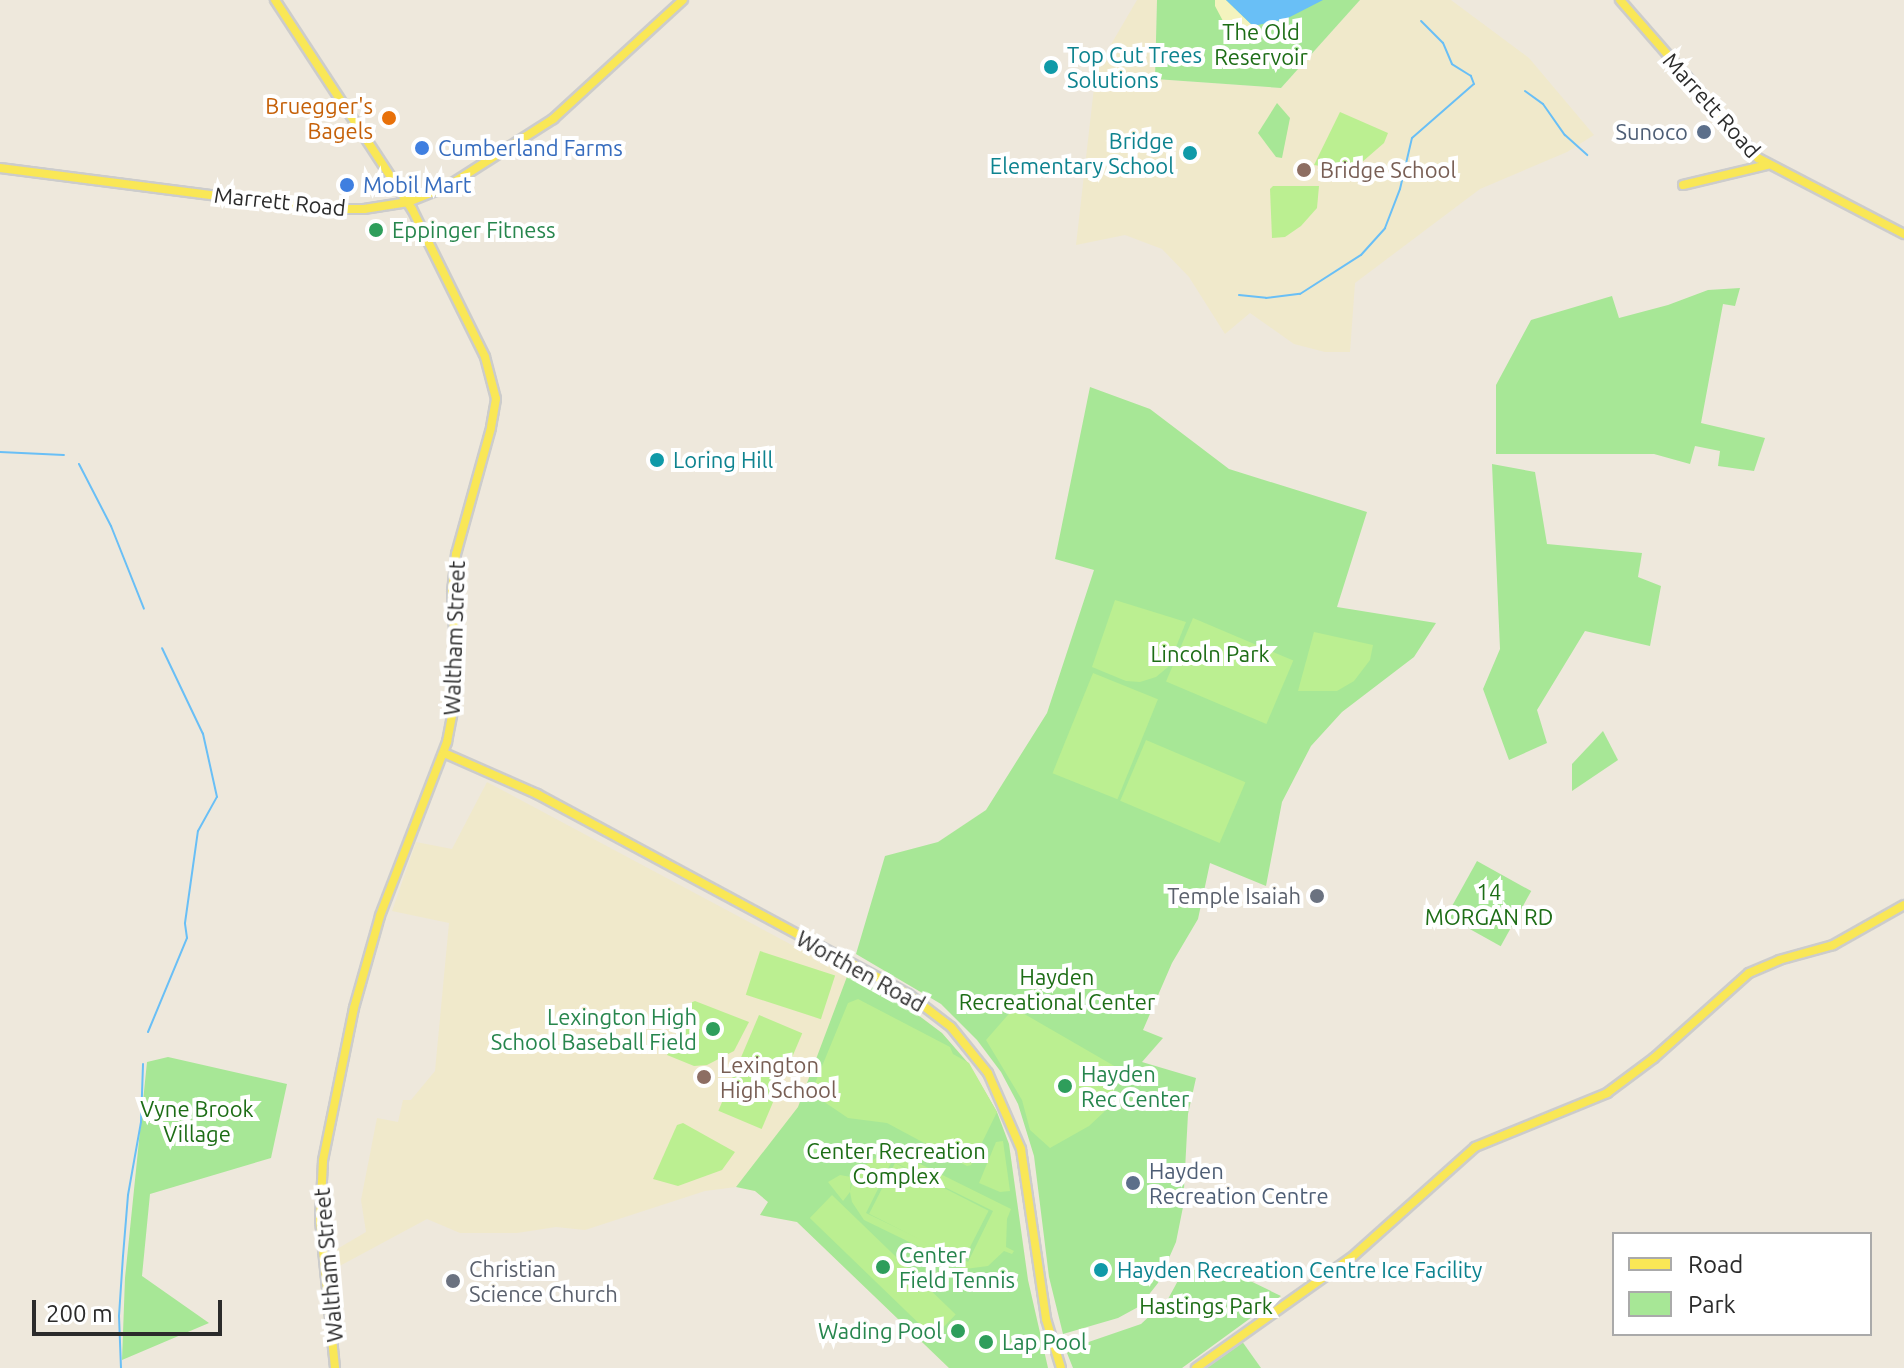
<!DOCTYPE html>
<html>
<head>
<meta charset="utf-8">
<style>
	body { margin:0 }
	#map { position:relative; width:1904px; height:1368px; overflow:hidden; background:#eee8dc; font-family:Ubuntu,sans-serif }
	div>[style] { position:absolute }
	.education>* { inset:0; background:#f0e9cb }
	.green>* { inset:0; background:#a7e796; transform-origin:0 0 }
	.sand>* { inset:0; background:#f4f3be }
	.pitch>* { inset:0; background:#bbef91; transform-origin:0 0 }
	.water>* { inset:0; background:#69bff6 }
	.stream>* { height:2px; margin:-1px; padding:0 1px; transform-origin:1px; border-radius:1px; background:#69bff6 }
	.roads { filter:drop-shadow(2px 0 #ccc) drop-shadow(-2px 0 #ccc) drop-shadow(0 2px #ccc) drop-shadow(0 -2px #ccc) }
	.major>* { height:8px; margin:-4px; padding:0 4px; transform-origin:4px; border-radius:4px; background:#f9e756 }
	.dots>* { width:22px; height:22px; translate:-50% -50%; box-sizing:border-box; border:4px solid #fff; border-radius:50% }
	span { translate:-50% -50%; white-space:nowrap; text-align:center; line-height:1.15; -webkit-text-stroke:8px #fff; paint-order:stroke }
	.park-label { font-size:22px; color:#1d6d16 }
	.culture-label { font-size:22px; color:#0d838f }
	.left { translate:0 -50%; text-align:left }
	.right { translate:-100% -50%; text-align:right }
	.food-label { font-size:22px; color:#c56008 }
	.street-label { font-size:22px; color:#2b2b2b }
	.service-label { font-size:22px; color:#4e5e75 }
	.shop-label { font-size:22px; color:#366cbe }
	.education-label { font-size:22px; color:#785e54 }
	.leisure-label { font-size:22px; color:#27864d }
	.worship-label { font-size:22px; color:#5b616d }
	.legend { position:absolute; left:1612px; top:1232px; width:260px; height:104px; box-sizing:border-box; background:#fff; border:2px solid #aaa; margin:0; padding:10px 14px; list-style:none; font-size:24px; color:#2b2b2b }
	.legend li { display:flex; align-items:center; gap:16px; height:40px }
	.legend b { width:40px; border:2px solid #aaa }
	.scale { position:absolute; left:32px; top:1300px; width:190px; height:36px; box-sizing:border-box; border:4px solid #2b2b2b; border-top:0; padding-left:10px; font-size:24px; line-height:28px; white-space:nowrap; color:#2b2b2b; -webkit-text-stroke:6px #fff; paint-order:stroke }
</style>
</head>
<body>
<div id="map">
	<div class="education">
		<div style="clip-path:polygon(1137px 0,1157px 0,1155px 79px,1281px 88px,1360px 0,1451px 0,1529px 58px,1594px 135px,1567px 152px,1480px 189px,1355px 283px,1350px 352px,1325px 352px,1294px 344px,1250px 313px,1225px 334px,1189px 277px,1162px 249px,1125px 235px,1076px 245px,1096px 70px)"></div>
		<div style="clip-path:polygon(487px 782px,906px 1006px,942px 1033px,969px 1063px,997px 1112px,1009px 1144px,1028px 1280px,1048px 1368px,949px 1368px,797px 1222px,760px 1215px,768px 1202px,755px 1191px,736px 1187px,705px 1191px,585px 1230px,556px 1227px,517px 1233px,460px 1233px,427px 1219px,334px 1269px,332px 1252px,366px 1232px,361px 1200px,377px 1118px,398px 1122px,403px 1100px,411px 1100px,435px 1071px,449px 923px,392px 911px,416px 842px,452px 849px)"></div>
	</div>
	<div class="green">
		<div style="clip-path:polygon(1157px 0,1360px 0,1281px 88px,1155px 79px)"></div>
		<div style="clip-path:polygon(1277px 103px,1290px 118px,1282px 158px,1276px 157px,1258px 133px)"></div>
		<div style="clip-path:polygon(1740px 288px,1735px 306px,1723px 304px,1701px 423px,1765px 438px,1754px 471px,1718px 466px,1720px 451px,1695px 446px,1690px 464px,1654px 454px,1496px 454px,1496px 385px,1531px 320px,1612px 296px,1619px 318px,1668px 305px,1708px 290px)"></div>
		<div style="clip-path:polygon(1090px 387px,1150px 409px,1229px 469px,1367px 512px,1337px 607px,1436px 623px,1414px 657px,1342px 712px,1311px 746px,1282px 802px,1266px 886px,1210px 863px,1198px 919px,1172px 963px,1143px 1030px,1163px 1038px,1142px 1062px,1196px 1078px,1188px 1114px,1183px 1207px,1176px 1242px,1158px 1283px,1140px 1306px,1118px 1318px,1063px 1334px,1049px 1277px,1034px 1156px,1018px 1104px,1001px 1072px,977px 1040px,941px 1004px,856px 954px,885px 856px,938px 842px,986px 810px,1047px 713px,1094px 570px,1055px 559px)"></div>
		<div style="clip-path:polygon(1492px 464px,1535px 472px,1547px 544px,1642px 553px,1638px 577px,1661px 586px,1650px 646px,1585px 631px,1537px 710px,1547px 743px,1509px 760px,1483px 689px,1500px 649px)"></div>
		<div style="clip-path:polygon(1603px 731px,1618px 760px,1572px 791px,1572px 764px)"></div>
		<div style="left:1477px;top:861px;width:62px;height:63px;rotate:29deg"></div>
		<div style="clip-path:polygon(848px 974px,906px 1006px,942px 1033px,968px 1063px,997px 1112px,1009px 1144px,1028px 1280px,1048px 1368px,949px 1368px,797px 1222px,760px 1215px,768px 1202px,755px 1191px,736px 1187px,798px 1107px)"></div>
		<div style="clip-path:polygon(168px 1057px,287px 1084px,271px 1158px,150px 1194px,142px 1276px,209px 1323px,122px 1360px,125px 1278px,147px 1062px)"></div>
		<div style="clip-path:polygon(1215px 1269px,1238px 1275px,1281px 1296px,1182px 1368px,1073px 1368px,1067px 1353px,1074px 1347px,1141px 1324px,1168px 1299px,1180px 1277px,1190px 1270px)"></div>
		<div style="clip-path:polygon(1239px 1337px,1261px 1368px,1196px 1368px)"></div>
	</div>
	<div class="sand">
		<div style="clip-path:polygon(1215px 0,1226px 0,1253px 26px,1236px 39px,1231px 36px,1215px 6px)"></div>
	</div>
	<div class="pitch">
		<div style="clip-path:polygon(1340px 112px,1388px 133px,1384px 143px,1361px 163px,1332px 168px,1314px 165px)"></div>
		<div style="clip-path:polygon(1273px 186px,1319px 186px,1317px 208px,1301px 226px,1285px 237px,1272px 238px,1270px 189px)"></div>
		<div style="clip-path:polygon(1115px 600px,1186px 622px,1168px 667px,1156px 677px,1140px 682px,1126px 681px,1092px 667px)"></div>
		<div style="left:1193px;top:618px;width:109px;height:69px;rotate:23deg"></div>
		<div style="clip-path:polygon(1314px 632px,1373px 645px,1370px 660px,1354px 681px,1337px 691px,1298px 691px)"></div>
		<div style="left:1093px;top:673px;width:70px;height:108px;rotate:22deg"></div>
		<div style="left:1146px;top:740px;width:108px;height:66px;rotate:23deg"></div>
		<div style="left:760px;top:951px;width:79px;height:46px;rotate:18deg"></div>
		<div style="clip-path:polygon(858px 999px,950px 1047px,953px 1054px,969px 1063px,997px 1112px,971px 1165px,967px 1166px,887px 1123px,848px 1118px,811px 1093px,848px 1003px)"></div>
		<div style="clip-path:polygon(695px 1001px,749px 1022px,734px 1051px,707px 1065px,694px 1066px,667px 1055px,690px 1003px)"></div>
		<div style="clip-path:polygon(1014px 1008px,1123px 1071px,1104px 1112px,1089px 1126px,1050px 1148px,1030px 1130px,1022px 1100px,986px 1040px)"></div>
		<div style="left:759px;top:1015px;width:47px;height:104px;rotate:23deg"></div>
		<div style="clip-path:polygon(683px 1123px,735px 1152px,722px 1170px,678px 1186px,653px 1179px,677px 1125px)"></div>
		<div style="clip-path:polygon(1003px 1141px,1010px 1191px,1000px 1192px,979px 1183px,996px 1142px)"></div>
		<div style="clip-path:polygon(evenodd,890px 1149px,1011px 1209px,1007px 1219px,1006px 1247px,1014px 1251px,1012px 1254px,1004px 1251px,988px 1266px,965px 1269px,864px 1220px,852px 1202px,850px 1192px,843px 1201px,828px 1182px,840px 1175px,851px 1177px,850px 1191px,856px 1171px,890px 1149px,892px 1161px,993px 1211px,968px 1262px,866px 1213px,892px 1161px)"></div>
		<div style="left:895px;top:1163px;width:105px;height:57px;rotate:27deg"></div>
		<div style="left:832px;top:1195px;width:172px;height:32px;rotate:44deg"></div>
	</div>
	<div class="water">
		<div style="clip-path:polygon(1226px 0,1323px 0,1286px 19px,1253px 26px)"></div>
	</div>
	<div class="stream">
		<div style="left:1525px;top:91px;width:22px;rotate:36deg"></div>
		<div style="left:1543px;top:104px;width:38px;rotate:55deg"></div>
		<div style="left:1565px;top:135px;width:30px;rotate:42deg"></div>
		<div style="left:1239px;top:295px;width:27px;rotate:6deg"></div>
		<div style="left:1266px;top:298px;width:34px;rotate:-7deg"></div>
		<div style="left:1300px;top:294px;width:72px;rotate:-32.6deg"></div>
		<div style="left:1361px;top:255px;width:36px;rotate:-48deg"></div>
		<div style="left:1385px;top:228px;width:42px;rotate:-69deg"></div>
		<div style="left:1400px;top:189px;width:52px;rotate:-76.8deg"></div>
		<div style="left:1412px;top:138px;width:82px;rotate:-41.1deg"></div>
		<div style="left:1474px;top:84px;width:9px;rotate:-111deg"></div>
		<div style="left:1471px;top:76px;width:22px;rotate:-148deg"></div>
		<div style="left:1452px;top:64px;width:23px;rotate:-113deg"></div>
		<div style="left:1443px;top:43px;width:31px;rotate:-135deg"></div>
		<div style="left:0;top:452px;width:64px;rotate:2.7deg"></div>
		<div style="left:79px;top:464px;width:70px;rotate:62.7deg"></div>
		<div style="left:111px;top:526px;width:89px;rotate:68.3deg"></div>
		<div style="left:148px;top:1032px;width:102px;rotate:-67.5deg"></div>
		<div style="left:187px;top:938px;width:15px;rotate:-98deg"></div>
		<div style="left:185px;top:923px;width:93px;rotate:-82deg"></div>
		<div style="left:198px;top:831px;width:39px;rotate:-61deg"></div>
		<div style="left:217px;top:797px;width:65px;rotate:-102.5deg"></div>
		<div style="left:203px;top:734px;width:95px;rotate:-115.5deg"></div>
		<div style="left:121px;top:1368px;width:52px;rotate:-92.2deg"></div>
		<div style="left:119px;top:1316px;width:60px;rotate:-86.2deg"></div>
		<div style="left:123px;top:1256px;width:61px;rotate:-85.3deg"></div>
		<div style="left:128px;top:1195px;width:74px;rotate:-79.9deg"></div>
		<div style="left:141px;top:1122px;width:58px;rotate:-88deg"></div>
	</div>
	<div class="roads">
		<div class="major">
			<div style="left:275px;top:0;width:250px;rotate:56.8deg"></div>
			<div style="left:412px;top:209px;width:165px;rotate:63.7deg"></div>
			<div style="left:485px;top:357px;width:43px;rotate:75.3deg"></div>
			<div style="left:496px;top:399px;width:29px;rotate:100deg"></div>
			<div style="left:491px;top:428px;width:131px;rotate:105.5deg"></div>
			<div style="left:456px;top:554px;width:37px;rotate:96deg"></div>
			<div style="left:452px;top:591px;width:99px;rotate:87.1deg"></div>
			<div style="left:457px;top:690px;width:53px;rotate:100.9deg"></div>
			<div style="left:447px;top:742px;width:186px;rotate:111.1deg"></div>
			<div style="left:380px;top:916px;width:96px;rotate:105.8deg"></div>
			<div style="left:354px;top:1008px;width:156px;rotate:101.5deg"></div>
			<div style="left:323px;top:1161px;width:59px;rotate:92.9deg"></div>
			<div style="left:320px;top:1220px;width:149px;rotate:84.2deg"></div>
			<div style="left:1620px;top:0;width:210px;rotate:48.9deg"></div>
			<div style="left:1758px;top:158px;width:165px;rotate:27.5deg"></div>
			<div style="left:0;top:168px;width:322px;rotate:7.3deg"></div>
			<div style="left:319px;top:209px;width:45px"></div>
			<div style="left:364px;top:209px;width:45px;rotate:-9deg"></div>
			<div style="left:408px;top:202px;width:43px;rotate:-21.8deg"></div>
			<div style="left:448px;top:186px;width:125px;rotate:-32.5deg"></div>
			<div style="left:553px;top:119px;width:176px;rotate:-42.5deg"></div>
			<div style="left:1683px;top:185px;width:86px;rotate:-13.4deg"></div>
			<div style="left:444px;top:753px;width:102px;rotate:23.8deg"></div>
			<div style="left:537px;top:794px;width:388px;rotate:28.3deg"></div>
			<div style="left:879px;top:978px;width:33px;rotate:29deg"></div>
			<div style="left:908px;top:994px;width:54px;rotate:37.5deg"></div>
			<div style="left:951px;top:1027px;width:59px;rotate:51.2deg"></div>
			<div style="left:988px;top:1073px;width:83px;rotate:66.5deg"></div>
			<div style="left:1021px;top:1149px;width:172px;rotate:81.6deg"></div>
			<div style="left:1046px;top:1319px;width:51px;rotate:73deg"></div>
			<div style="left:1196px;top:1368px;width:190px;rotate:-35.4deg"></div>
			<div style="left:1351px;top:1258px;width:166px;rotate:-41.8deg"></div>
			<div style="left:1475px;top:1147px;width:143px;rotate:-22.2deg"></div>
			<div style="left:1607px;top:1093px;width:59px;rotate:-36.7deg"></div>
			<div style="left:1654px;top:1058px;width:127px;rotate:-41.8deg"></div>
			<div style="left:1749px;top:973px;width:33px;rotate:-23deg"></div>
			<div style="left:1779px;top:960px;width:56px;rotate:-15.5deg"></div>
			<div style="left:1833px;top:945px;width:81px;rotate:-29.4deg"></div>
		</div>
	</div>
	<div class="dots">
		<div style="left:1051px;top:67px;background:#0f9aa8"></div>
		<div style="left:389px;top:118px;background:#e8710a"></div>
		<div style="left:1704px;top:132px;background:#5c6f8a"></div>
		<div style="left:422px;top:148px;background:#3f7fe0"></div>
		<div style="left:1190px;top:153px;background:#0f9aa8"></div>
		<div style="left:1304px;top:170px;background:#8d6e63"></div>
		<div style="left:347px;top:185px;background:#3f7fe0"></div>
		<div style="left:376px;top:230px;background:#2e9e5b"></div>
		<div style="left:657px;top:460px;background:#0f9aa8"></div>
		<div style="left:1317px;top:896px;background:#6b7280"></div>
		<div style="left:713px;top:1029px;background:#2e9e5b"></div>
		<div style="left:704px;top:1077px;background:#8d6e63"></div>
		<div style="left:1065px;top:1086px;background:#2e9e5b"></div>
		<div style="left:1133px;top:1183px;background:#5c6f8a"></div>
		<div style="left:883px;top:1267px;background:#2e9e5b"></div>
		<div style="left:1101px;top:1270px;background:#0f9aa8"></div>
		<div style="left:453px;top:1281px;background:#6b7280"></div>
		<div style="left:958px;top:1331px;background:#2e9e5b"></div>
		<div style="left:986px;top:1342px;background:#2e9e5b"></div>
	</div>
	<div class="park-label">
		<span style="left:1261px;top:44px">The Old<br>Reservoir</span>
		<span style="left:1210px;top:654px">Lincoln Park</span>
		<span style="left:1489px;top:904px">14<br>MORGAN RD</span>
		<span style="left:1057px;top:989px">Hayden<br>Recreational Center</span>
		<span style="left:197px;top:1121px">Vyne Brook<br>Village</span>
		<span style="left:896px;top:1163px">Center Recreation<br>Complex</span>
		<span style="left:1206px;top:1306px">Hastings Park</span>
	</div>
	<div class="culture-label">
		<span class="left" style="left:1067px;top:67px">Top Cut Trees<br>Solutions</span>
		<span class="right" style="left:1174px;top:153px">Bridge<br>Elementary School</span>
		<span class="left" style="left:673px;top:460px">Loring Hill</span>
		<span class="left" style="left:1117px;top:1270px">Hayden Recreation Centre Ice Facility</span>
	</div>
	<div class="food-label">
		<span class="right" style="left:373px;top:118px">Bruegger's<br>Bagels</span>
	</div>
	<div class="street-label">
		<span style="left:1712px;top:105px;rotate:48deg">Marrett Road</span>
		<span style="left:280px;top:201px;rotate:6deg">Marrett Road</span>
		<span style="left:454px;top:638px;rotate:-88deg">Waltham Street</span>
		<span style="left:861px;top:971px;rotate:29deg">Worthen Road</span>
		<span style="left:328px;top:1265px;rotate:-95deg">Waltham Street</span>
	</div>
	<div class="service-label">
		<span class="right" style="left:1688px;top:132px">Sunoco</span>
		<span class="left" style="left:1149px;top:1183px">Hayden<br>Recreation Centre</span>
	</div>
	<div class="shop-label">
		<span class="left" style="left:438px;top:148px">Cumberland Farms</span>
		<span class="left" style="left:363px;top:185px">Mobil Mart</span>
	</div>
	<div class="education-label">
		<span class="left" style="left:1320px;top:170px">Bridge School</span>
		<span class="left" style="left:720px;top:1077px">Lexington<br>High School</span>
	</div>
	<div class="leisure-label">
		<span class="left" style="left:392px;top:230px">Eppinger Fitness</span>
		<span class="right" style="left:697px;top:1029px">Lexington High<br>School Baseball Field</span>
		<span class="left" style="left:1081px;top:1086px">Hayden<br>Rec Center</span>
		<span class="left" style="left:899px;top:1267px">Center<br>Field Tennis</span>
		<span class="right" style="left:942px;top:1331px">Wading Pool</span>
		<span class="left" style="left:1002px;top:1342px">Lap Pool</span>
	</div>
	<div class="worship-label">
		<span class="right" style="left:1301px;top:896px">Temple Isaiah</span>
		<span class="left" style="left:469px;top:1281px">Christian<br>Science Church</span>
	</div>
	<ul class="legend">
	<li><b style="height:10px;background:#f9e756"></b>Road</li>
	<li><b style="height:22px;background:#a7e796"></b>Park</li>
	</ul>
	<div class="scale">200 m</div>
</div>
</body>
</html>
